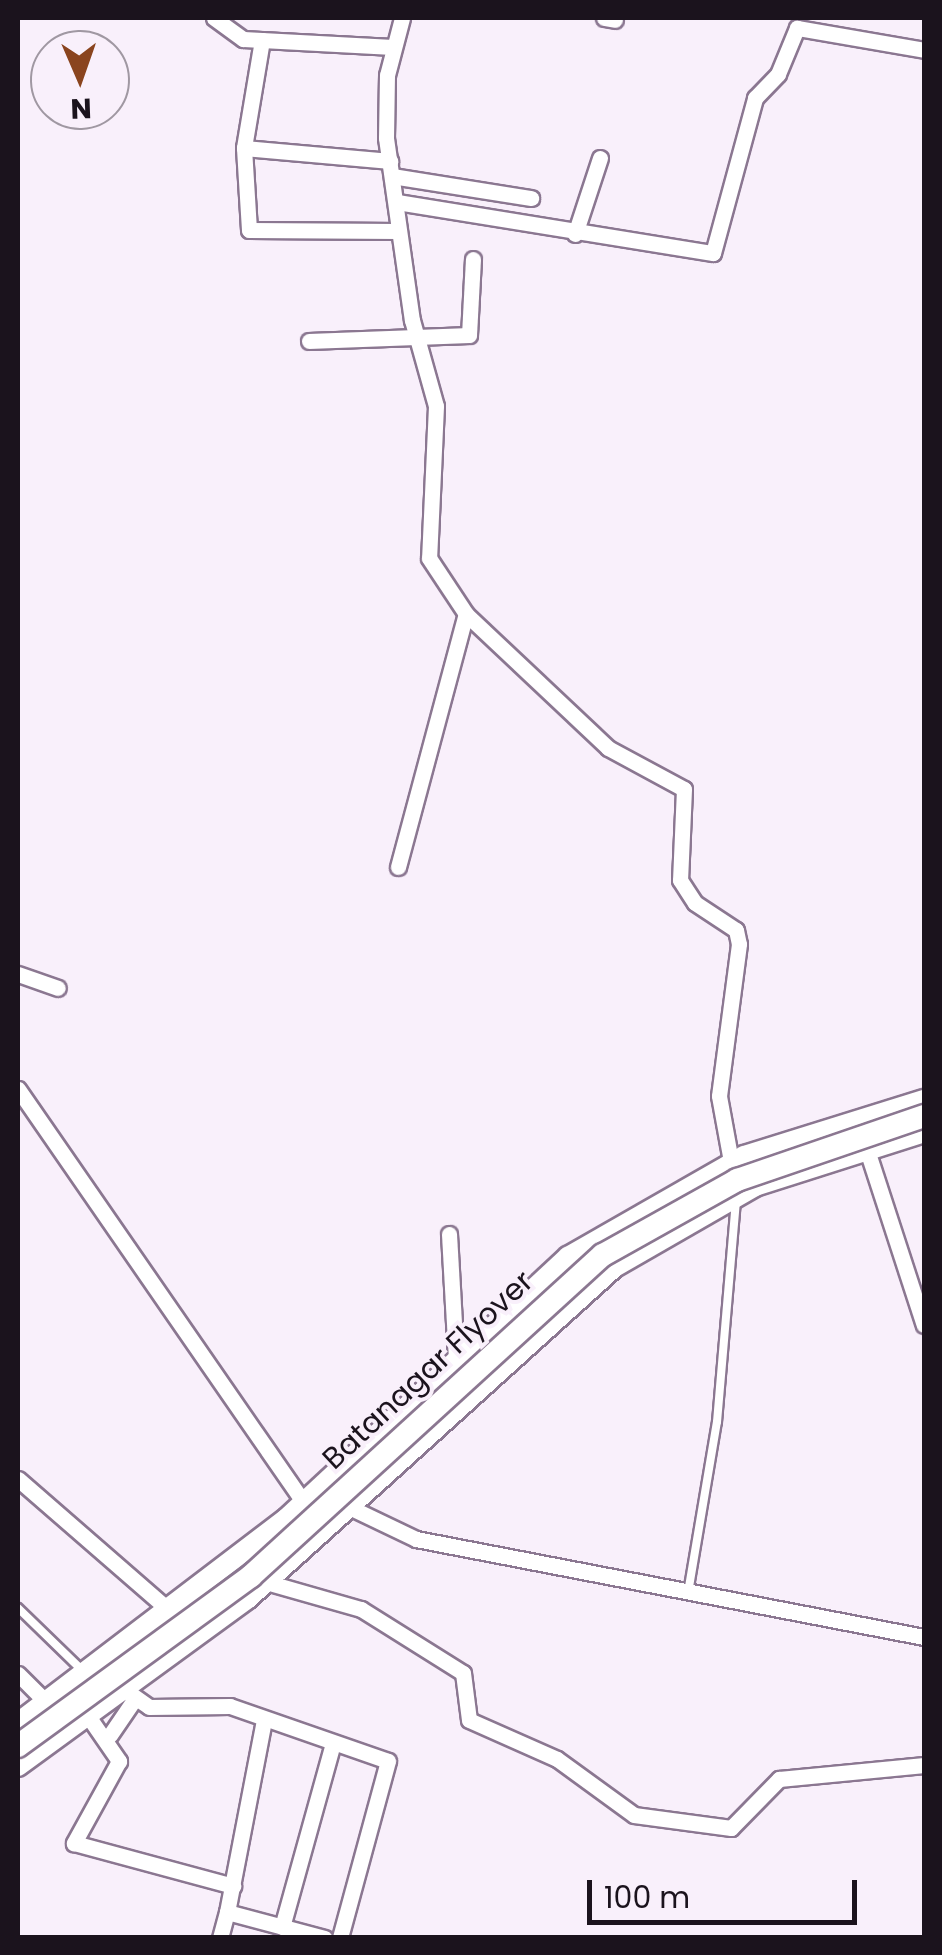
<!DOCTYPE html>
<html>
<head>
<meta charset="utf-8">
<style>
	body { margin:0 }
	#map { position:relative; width:942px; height:1955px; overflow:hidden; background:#f9f0fb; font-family:Poppins,sans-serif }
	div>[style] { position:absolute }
	.roads { filter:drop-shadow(2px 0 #8b7791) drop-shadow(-2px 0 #8b7791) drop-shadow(0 2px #8b7791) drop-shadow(0 -2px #8b7791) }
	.service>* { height:8px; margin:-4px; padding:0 4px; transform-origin:4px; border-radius:4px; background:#fff }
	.minor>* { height:15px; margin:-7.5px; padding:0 7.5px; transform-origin:7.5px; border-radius:7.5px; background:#fff }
	.tertiary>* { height:20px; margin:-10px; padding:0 10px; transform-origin:10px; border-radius:10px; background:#fff }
	.bridges { filter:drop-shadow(2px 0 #8b7791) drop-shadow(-2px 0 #8b7791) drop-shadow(0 2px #8b7791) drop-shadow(0 -2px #8b7791) }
	.secondary-bridge>* { height:22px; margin:-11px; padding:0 11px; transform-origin:11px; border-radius:11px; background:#fff }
	span { translate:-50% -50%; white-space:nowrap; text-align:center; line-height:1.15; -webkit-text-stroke:8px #f9f0fb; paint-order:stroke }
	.street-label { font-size:30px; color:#1b131d }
	.frame { position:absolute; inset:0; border:20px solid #1b131d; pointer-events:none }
	.north { position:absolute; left:30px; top:30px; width:100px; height:100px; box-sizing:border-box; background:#f9f0fb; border:2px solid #a098a2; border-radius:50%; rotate:178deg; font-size:28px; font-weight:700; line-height:40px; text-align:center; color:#1b131d }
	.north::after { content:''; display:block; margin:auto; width:35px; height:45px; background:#8a441e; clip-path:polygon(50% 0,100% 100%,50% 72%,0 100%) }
	.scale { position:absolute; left:587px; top:1880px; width:270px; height:45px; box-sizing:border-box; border:5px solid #1b131d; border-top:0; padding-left:12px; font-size:30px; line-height:35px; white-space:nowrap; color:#1b131d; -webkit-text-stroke:8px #f9f0fb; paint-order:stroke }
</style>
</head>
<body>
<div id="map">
	<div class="roads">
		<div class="service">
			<div style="left:689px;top:1587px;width:167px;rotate:-80.4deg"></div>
			<div style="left:717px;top:1422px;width:223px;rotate:-85.1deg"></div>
			<div style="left:18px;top:1608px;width:92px;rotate:44.1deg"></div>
		</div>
		<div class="minor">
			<div style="left:214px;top:18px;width:36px;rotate:36deg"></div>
			<div style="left:243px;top:39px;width:150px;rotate:3.1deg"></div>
			<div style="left:402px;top:18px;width:59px;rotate:104.7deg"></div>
			<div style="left:387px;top:75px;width:63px;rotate:90.9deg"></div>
			<div style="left:386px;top:138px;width:184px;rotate:81.9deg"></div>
			<div style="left:412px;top:320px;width:89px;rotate:74.4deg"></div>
			<div style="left:436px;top:406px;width:152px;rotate:92.6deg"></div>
			<div style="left:429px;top:558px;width:67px;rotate:56.5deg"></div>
			<div style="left:466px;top:614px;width:195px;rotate:43.3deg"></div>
			<div style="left:608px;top:748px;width:86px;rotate:28.3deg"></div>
			<div style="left:684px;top:789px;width:91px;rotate:92.5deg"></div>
			<div style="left:680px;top:880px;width:27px;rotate:57deg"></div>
			<div style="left:695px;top:903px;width:49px;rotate:33.4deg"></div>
			<div style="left:736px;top:930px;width:14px;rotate:78deg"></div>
			<div style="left:739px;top:944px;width:153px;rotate:97.5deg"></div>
			<div style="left:719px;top:1096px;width:77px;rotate:79.6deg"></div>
			<div style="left:604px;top:18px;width:11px;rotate:10deg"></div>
			<div style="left:262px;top:40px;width:109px;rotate:99.5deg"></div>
			<div style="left:244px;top:148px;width:82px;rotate:86.5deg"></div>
			<div style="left:249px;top:230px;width:149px;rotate:0.4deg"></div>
			<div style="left:244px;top:148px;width:147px;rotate:5.1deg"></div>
			<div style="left:392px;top:176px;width:141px;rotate:9deg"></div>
			<div style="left:397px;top:202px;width:320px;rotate:9.2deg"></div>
			<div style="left:713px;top:253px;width:161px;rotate:-74.8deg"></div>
			<div style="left:755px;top:98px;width:33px;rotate:-46deg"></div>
			<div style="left:778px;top:74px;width:50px;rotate:-67.6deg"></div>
			<div style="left:797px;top:28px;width:129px;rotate:9.8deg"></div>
			<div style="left:575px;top:234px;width:80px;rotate:-71.8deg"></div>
			<div style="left:309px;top:341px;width:160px;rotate:-2.1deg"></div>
			<div style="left:469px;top:335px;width:76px;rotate:-87deg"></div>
			<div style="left:398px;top:867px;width:262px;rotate:-75deg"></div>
			<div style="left:18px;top:974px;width:42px;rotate:19.3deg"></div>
			<div style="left:18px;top:1089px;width:503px;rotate:55.36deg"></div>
			<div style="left:867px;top:1150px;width:184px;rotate:72deg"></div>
			<div style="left:449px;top:1234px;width:127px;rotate:86.8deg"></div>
			<div style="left:18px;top:1479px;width:201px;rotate:41deg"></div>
			<div style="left:347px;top:1506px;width:76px;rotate:25.6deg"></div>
			<div style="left:416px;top:1539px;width:517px;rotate:10.92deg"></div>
			<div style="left:266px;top:1582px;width:99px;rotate:15.9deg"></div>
			<div style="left:361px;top:1609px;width:120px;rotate:32.1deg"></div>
			<div style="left:463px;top:1673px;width:47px;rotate:82.7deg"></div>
			<div style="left:469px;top:1720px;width:96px;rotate:23.9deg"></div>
			<div style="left:557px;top:1759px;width:95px;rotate:36deg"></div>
			<div style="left:634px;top:1815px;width:98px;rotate:7.6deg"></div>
			<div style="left:731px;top:1828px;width:69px;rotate:-45.6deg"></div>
			<div style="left:779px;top:1779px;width:146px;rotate:-5.5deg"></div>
			<div style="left:18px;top:1674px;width:37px;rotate:45deg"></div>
			<div style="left:125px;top:1690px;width:29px;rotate:35deg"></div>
			<div style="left:149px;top:1707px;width:81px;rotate:-0.7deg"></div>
			<div style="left:230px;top:1706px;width:167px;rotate:19.2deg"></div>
			<div style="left:388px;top:1761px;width:183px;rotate:105.2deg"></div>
			<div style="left:88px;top:1716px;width:55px;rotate:55.4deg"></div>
			<div style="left:119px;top:1761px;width:94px;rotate:118.8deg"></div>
			<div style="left:74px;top:1843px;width:165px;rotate:15.1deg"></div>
			<div style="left:264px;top:1720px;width:196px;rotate:100.9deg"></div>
			<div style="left:227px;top:1912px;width:101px;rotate:14.9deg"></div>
			<div style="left:110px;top:1735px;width:42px;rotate:-55.6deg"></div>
			<div style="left:282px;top:1927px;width:191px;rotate:-74.5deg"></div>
			<div style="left:220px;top:1938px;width:27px;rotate:-75deg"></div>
		</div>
		<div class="tertiary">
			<div style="left:18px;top:1723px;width:338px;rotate:-37.3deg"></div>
			<div style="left:287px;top:1518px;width:384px;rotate:-42.9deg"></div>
			<div style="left:568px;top:1257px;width:203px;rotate:-29.8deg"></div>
			<div style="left:744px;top:1156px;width:189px;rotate:-17.3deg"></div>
			<div style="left:18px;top:1766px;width:283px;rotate:-36.1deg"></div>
			<div style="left:247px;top:1599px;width:497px;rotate:-42.1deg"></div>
			<div style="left:616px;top:1266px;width:160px;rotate:-29.9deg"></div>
			<div style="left:755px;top:1186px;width:177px;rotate:-17.7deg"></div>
		</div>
	</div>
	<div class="bridges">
		<div class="secondary-bridge">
			<div style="left:18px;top:1746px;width:288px;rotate:-36.1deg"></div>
			<div style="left:251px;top:1576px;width:476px;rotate:-42.4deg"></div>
			<div style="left:603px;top:1255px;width:154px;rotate:-29.2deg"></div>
			<div style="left:737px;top:1180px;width:198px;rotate:-18.9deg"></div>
		</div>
	</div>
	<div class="street-label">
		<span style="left:428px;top:1370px;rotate:-43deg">Batanagar Flyover</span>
	</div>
	<div class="frame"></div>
	<div class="north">N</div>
	<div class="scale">100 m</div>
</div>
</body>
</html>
